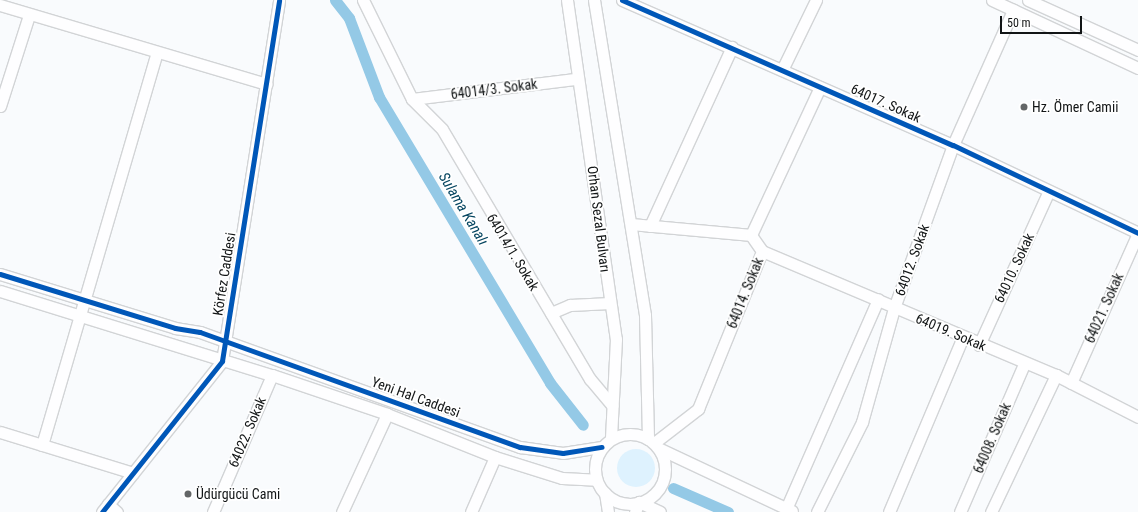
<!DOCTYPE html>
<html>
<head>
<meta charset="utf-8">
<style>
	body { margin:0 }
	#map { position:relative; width:1138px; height:512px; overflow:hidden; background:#f9fbfd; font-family:"Roboto Condensed",sans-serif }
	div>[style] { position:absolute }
	.green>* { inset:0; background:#def2fe }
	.round { border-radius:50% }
	.canal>* { height:11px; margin:-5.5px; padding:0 5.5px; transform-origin:5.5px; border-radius:5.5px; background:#94c9e6 }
	.roads { filter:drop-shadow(1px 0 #d2d4d6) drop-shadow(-1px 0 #d2d4d6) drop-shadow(0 1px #d2d4d6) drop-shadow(0 -1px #d2d4d6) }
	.minor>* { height:11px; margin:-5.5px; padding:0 5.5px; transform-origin:5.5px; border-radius:5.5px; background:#fefeff }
	.minor>.ring { margin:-5.5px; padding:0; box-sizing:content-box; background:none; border:11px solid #fefeff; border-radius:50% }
	.cycleway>* { height:5px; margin:-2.5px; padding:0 2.5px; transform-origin:2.5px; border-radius:2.5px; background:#0057b8 }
	.dots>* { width:11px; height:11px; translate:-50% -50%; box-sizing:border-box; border:2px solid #fff; border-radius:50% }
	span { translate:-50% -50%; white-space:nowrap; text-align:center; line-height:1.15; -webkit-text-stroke:3.5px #fff; paint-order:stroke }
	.street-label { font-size:14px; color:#121516 }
	.poi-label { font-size:14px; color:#121516 }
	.left { translate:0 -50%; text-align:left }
	.water-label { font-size:15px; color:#054560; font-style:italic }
	.scale { position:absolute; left:1000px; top:16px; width:82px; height:18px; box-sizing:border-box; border:2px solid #121516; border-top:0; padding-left:5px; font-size:12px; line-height:14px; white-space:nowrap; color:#121516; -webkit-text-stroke:3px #fff; paint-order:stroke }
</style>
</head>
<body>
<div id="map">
	<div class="green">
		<div class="round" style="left:617px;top:449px;width:38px;height:38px"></div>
	</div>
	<div class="canal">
		<div style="left:335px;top:0;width:23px;rotate:52deg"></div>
		<div style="left:349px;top:18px;width:85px;rotate:69.2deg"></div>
		<div style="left:379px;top:97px;width:333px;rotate:59.1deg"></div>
		<div style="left:550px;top:383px;width:53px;rotate:51.8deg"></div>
		<div style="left:673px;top:488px;width:60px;rotate:23.6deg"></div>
	</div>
	<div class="roads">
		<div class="minor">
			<div style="left:363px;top:0;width:110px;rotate:63.7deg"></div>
			<div style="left:412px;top:99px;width:42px;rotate:45deg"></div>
			<div style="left:442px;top:129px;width:291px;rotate:59.4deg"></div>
			<div style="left:590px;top:379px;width:35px;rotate:50deg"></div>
			<div style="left:567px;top:0;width:343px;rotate:81.8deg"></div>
			<div style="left:616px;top:339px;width:100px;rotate:92.9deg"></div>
			<div style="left:594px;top:0;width:319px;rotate:80.8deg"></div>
			<div style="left:645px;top:315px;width:124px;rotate:88.6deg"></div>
			<div style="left:622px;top:0;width:361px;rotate:23.7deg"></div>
			<div style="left:953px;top:145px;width:205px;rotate:25.4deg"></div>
			<div style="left:992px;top:0;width:161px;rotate:25deg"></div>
			<div style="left:1028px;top:0;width:121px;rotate:24.4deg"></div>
			<div style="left:0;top:5px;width:278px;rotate:16.5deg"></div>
			<div style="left:782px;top:70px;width:78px;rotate:-64.1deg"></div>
			<div style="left:412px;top:99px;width:164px;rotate:-7deg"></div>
			<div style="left:0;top:106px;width:96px;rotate:-72.3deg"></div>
			<div style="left:631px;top:224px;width:121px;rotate:5.2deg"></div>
			<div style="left:650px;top:226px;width:197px;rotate:-65.4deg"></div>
			<div style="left:762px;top:251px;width:319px;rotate:22.9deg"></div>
			<div style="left:1056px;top:375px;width:92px;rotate:27.1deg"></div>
			<div style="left:0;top:274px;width:183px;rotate:17.1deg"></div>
			<div style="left:175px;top:328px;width:25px;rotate:9deg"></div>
			<div style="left:200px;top:332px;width:340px;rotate:19.8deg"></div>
			<div style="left:520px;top:447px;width:43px;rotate:7.9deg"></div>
			<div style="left:563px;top:453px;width:39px;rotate:-9deg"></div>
			<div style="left:0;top:291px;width:285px;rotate:17.2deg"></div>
			<div style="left:272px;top:375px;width:121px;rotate:18.7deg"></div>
			<div style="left:387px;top:414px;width:116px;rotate:21.7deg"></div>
			<div style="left:495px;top:457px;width:70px;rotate:17.4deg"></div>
			<div style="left:562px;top:478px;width:34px;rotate:3deg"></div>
			<div style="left:551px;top:313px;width:21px;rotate:-23deg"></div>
			<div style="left:570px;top:305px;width:40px;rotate:-2.9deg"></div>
			<div style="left:979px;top:345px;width:169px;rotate:-65.6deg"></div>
			<div style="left:1071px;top:383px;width:164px;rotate:-65.9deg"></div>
			<div style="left:0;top:432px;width:139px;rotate:17.1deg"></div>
			<div class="ring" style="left:595px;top:434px;width:59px;height:59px"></div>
			<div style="left:654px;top:443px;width:56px;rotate:-37.7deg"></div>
			<div style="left:698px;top:409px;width:170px;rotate:-67.9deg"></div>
			<div style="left:762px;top:251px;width:19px;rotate:-125deg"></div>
			<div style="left:751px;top:235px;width:163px;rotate:-65deg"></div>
			<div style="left:42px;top:445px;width:409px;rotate:-73.7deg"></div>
			<div style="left:658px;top:448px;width:148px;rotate:25.2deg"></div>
			<div style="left:605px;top:493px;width:19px;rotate:81deg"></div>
			<div style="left:108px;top:504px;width:12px;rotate:42deg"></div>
			<div style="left:786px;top:509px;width:229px;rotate:-66.3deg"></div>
			<div style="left:102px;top:512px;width:193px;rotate:-51.5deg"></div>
			<div style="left:222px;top:361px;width:365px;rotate:-81deg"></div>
			<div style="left:213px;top:512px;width:149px;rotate:-66.7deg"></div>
			<div style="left:342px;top:512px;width:108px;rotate:-65.3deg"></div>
			<div style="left:471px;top:512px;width:60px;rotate:-66.4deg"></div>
			<div style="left:635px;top:512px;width:11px;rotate:-68deg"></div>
			<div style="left:639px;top:502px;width:23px;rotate:25deg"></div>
			<div style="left:817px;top:512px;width:101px;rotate:-63.4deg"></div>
			<div style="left:862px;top:422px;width:118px;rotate:-74.3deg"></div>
			<div style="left:894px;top:308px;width:173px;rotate:-70.1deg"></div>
			<div style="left:953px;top:145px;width:148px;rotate:-66deg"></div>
			<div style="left:889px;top:512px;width:190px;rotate:-67.1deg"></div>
			<div style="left:960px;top:512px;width:161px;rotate:-66.6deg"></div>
			<div style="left:991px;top:512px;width:152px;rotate:-64.6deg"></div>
		</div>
	</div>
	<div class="cycleway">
		<div style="left:622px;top:0;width:361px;rotate:23.7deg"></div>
		<div style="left:953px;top:145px;width:205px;rotate:25.4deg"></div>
		<div style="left:0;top:274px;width:183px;rotate:17.1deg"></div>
		<div style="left:175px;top:328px;width:25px;rotate:9deg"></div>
		<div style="left:200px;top:332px;width:340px;rotate:19.8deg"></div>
		<div style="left:520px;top:447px;width:43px;rotate:7.9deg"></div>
		<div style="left:563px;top:453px;width:39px;rotate:-9deg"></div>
		<div style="left:102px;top:512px;width:193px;rotate:-51.5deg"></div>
		<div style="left:222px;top:361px;width:365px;rotate:-81deg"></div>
	</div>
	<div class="dots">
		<div style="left:1024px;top:107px;background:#636667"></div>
		<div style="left:188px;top:494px;background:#636667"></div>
	</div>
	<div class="street-label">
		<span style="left:494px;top:89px;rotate:-7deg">64014/3. Sokak</span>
		<span style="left:886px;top:103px;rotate:24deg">64017. Sokak</span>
		<span style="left:599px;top:219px;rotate:83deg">Orhan Sezal Bulvarı</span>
		<span style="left:513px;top:252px;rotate:59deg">64014/1. Sokak</span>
		<span style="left:912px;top:260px;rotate:-70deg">64012. Sokak</span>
		<span style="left:1014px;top:268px;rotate:-65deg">64010. Sokak</span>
		<span style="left:224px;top:274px;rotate:-81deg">Körfez Caddesi</span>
		<span style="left:745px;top:293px;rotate:-68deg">64014. Sokak</span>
		<span style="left:1104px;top:308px;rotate:-66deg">64021. Sokak</span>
		<span style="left:951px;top:332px;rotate:23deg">64019. Sokak</span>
		<span style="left:416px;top:397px;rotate:20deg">Yeni Hal Caddesi</span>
		<span style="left:247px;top:432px;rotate:-67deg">64022. Sokak</span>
		<span style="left:992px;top:438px;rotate:-67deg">64008. Sokak</span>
	</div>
	<div class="poi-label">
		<span class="left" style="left:1032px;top:107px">Hz. Ömer Camii</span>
		<span class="left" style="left:196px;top:494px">Üdürgücü Cami</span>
	</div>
	<div class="water-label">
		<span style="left:463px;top:209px;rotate:59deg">Sulama Kanalı</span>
	</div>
	<div class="scale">50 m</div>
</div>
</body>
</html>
